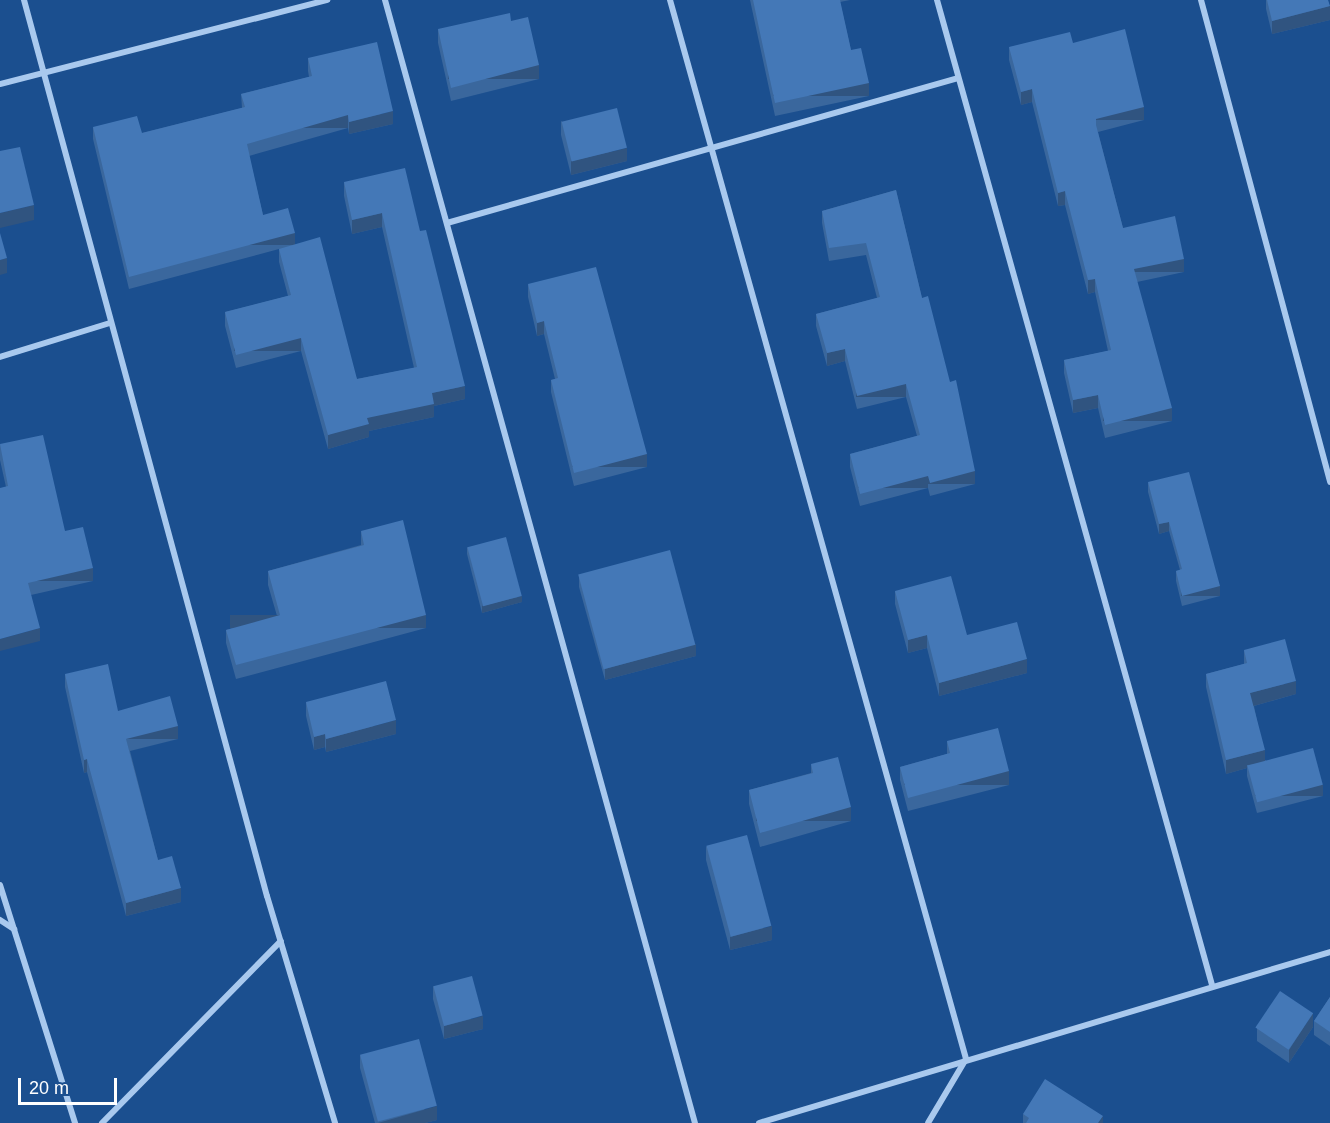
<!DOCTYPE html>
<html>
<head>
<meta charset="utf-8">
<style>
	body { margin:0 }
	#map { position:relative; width:1330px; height:1123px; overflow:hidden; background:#1b4f8f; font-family:Helvetica,sans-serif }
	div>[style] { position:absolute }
	.minor>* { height:6px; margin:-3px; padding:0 3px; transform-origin:3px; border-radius:3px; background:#a9c9ee }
	.wall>* { inset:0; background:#3a679d }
	.shaded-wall>* { inset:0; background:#305480; transform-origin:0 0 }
	.building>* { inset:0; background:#4478b7; transform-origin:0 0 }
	span { translate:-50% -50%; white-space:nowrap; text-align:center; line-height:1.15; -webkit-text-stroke:4.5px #1b4f8f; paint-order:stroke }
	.scale { position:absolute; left:18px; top:1078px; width:99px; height:27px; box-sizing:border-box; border:3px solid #fff; border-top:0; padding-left:8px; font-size:18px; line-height:21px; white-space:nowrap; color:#fff; -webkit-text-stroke:4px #1b4f8f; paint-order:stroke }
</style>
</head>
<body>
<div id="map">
	<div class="minor">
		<div style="left:24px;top:0;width:928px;rotate:74.83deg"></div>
		<div style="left:267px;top:896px;width:237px;rotate:73.3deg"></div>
		<div style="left:385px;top:0;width:1165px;rotate:74.57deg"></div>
		<div style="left:670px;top:0;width:1100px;rotate:74.38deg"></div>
		<div style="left:966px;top:1059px;width:74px;rotate:120.7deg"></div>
		<div style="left:937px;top:0;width:1023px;rotate:74.4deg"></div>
		<div style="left:1201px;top:0;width:499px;rotate:75deg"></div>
		<div style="left:0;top:84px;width:338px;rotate:-14.4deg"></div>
		<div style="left:447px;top:223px;width:531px;rotate:-15.84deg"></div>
		<div style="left:0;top:357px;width:115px;rotate:-17.2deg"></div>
		<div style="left:0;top:885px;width:250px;rotate:72.5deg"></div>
		<div style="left:0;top:920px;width:17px;rotate:33deg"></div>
		<div style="left:102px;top:1123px;width:255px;rotate:-45.5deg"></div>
		<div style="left:759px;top:1123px;width:596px;rotate:-16.67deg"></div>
	</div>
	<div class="wall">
		<div style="clip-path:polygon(750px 0,850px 0,840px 2px,851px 50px,869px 96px,775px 116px)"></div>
		<div style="clip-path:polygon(1266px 0,1328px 0,1330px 20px,1272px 34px,1266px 9px)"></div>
		<div style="clip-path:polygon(438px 29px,539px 79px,451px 101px,438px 43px)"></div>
		<div style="clip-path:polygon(1073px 43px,1144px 120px,1098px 132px,1123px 228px,1184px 272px,1137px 282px,1172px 421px,1105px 438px,1098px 408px,1073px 413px,1064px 373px,1064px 360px,1108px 351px,1095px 292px,1088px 294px,1065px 205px,1058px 206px,1032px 102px,1021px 105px,1009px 60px,1009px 47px)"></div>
		<div style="clip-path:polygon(308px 58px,393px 124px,349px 134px,348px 128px,249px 156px,263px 215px,295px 244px,357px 379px,414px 368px,382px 227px,352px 234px,344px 196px,344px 182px,420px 231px,465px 399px,434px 406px,434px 417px,369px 431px,369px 437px,328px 449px,301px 351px,236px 368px,225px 326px,225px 312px,288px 296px,279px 262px,279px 249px,129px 289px,93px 139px,93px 127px,142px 133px,242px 108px,241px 94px,309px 77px,308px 71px)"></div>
		<div style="clip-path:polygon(561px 121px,627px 161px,571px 175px,561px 135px)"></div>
		<div style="clip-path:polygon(896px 190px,922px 298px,975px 484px,930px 496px,928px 488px,860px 506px,850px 467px,850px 454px,917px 436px,906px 397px,857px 409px,845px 361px,827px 366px,816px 326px,816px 314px,877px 298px,866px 255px,829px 261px,822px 223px,822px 211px)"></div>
		<div style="clip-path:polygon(528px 284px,647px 467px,574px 486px,551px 392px,551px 380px,555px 379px,544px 334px,537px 336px,528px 297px)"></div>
		<div style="clip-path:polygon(0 444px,65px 531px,93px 581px,31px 595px,40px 641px,0 460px)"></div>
		<div style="clip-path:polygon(1148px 482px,1220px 596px,1182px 606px,1176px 581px,1176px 571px,1180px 570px,1169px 531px,1159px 534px,1148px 492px)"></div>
		<div style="clip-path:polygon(361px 531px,426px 628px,236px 679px,226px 643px,226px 630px,277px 616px,268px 585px,268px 571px,361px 545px)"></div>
		<div style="clip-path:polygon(467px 547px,522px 602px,482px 613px,467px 554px)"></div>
		<div style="clip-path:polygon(579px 576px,696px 656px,605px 680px,579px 587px)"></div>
		<div style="clip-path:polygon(895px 591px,967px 635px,1027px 673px,939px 696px,927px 648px,908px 653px,895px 604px)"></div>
		<div style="clip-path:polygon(1244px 650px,1296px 694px,1254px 706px,1265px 760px,1323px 796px,1257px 813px,1247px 776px,1247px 768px,1226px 774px,1206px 687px,1206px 674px,1244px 664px)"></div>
		<div style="clip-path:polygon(65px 674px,118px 711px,178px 739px,130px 751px,158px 860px,181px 902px,126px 916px,87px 772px,84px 773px,65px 687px)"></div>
		<div style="clip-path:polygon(306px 702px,396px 734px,326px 752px,325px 747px,314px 750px,306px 716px)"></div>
		<div style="clip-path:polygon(947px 741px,1009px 785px,908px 811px,900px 780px,900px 767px,947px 754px)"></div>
		<div style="clip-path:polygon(811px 764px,851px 821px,760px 847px,749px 804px,749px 790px,811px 773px)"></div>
		<div style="clip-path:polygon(706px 846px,772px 940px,730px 950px,706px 860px)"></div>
		<div style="clip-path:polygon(433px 986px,483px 1029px,444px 1039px,433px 999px)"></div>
		<div style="clip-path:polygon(1330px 997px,1330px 1046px,1314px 1035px,1314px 1021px)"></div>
		<div style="clip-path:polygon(1313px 1027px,1289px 1063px,1257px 1041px,1257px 1028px)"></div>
		<div style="clip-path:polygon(360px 1055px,437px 1120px,425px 1123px,375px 1123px,360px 1068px)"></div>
		<div style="clip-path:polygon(1023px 1114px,1103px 1123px,1023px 1123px)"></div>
	</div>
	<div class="shaded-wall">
		<div style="clip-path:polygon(1330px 6px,1330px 20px,1272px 34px,1272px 21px)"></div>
		<div style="left:539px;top:65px;width:14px;height:91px;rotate:90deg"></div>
		<div style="left:869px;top:83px;width:13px;height:96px;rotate:90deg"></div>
		<div style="clip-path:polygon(1032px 89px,1032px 102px,1021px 105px,1021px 92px)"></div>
		<div style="left:1144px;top:107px;width:13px;height:49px;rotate:90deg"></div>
		<div style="clip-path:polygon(393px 111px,393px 124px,349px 134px,349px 122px)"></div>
		<div style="left:348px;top:115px;width:13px;height:105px;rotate:90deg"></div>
		<div style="clip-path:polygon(627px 148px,627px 161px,571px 175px,571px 161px)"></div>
		<div style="clip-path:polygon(1065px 191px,1065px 205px,1058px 206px,1058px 193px)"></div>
		<div style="clip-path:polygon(34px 205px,34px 220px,0 228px,0 213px)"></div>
		<div style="clip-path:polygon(382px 213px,382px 227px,352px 234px,352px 220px)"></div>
		<div style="left:295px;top:233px;width:12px;height:172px;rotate:90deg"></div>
		<div style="clip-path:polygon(7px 258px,7px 273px,0 275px,0 260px)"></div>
		<div style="left:1184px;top:259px;width:13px;height:51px;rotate:90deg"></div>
		<div style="clip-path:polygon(1095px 279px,1095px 292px,1088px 294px,1088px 280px)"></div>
		<div style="clip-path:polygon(544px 321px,544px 334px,537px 336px,537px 323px)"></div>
		<div style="left:301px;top:338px;width:13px;height:67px;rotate:90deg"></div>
		<div style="clip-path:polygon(845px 349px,845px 361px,827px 366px,827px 353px)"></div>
		<div style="left:906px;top:384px;width:13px;height:50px;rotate:90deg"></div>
		<div style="clip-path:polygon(465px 386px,465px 399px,434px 406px,434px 417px,369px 431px,369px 437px,328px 449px,328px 435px,367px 418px,432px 393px)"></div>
		<div style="clip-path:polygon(1098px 395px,1098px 408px,1073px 413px,1073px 400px)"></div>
		<div style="left:1172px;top:408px;width:13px;height:69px;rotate:90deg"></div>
		<div style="left:647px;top:454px;width:13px;height:75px;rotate:90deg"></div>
		<div style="left:975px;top:471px;width:13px;height:47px;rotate:90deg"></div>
		<div style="left:928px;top:476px;width:12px;height:70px;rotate:90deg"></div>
		<div style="clip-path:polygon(1169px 522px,1169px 531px,1159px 534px,1159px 524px)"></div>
		<div style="left:93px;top:568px;width:13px;height:67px;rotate:90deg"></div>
		<div style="left:1220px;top:586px;width:10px;height:39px;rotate:90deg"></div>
		<div style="clip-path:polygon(522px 596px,522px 602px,482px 613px,482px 606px)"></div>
		<div style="left:426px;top:615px;width:13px;height:196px;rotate:90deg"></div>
		<div style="clip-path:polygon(40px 628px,40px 641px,0 651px,0 639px)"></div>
		<div style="clip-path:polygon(927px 635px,927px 648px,908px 653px,908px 640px)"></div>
		<div style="clip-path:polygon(696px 644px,696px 656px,605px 680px,605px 669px)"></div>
		<div style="clip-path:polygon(1027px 659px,1027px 673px,939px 696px,939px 683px)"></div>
		<div style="clip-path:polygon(1296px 681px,1296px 694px,1250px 707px,1250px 693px)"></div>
		<div style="clip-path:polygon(396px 720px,396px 734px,326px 752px,326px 739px)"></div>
		<div style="left:178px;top:726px;width:13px;height:54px;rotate:90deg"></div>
		<div style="clip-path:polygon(325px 734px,325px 747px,314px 750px,314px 737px)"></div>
		<div style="clip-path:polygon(1265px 750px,1265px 764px,1247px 765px,1247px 768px,1226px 774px,1226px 760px)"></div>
		<div style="clip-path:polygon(87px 759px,87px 772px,84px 773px,84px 760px)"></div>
		<div style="left:1009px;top:771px;width:14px;height:105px;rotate:90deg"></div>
		<div style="left:1323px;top:785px;width:11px;height:68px;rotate:90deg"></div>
		<div style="left:851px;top:807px;width:14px;height:95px;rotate:90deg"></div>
		<div style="clip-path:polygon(181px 888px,181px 902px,126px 916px,126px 903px)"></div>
		<div style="clip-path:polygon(772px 926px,772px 940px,730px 950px,730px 937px)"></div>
		<div style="clip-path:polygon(1313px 1013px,1313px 1027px,1289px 1063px,1289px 1050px)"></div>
		<div style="clip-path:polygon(483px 1016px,483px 1029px,444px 1039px,444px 1026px)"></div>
		<div style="clip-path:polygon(437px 1106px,437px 1120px,425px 1123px,378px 1123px)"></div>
		<div style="clip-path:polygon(1103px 1116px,1103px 1123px,1098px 1123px)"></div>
	</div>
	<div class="building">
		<div style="clip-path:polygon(753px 0,840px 0,851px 50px,861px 48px,869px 83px,775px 103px)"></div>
		<div style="clip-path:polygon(1267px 0,1328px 0,1330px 6px,1272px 21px)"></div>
		<div style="clip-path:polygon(510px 13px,511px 21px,528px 17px,539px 65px,451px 88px,438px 29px)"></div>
		<div style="clip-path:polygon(1125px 29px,1144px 107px,1096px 119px,1096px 125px,1123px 228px,1175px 216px,1184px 259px,1134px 269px,1172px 408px,1105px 425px,1098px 395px,1073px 400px,1064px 360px,1111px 350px,1095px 279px,1088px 280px,1065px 191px,1058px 193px,1032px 89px,1021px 92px,1009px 47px,1070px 32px,1073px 43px)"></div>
		<div style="clip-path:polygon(377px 42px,393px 111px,349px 122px,348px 115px,247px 144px,263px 215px,288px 208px,295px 233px,129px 277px,93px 127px,137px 116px,142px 133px,245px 107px,241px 94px,312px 76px,308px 58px)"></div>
		<div style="left:617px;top:108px;width:41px;height:57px;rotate:76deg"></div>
		<div style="clip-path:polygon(20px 147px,34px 205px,0 213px,0 151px)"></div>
		<div style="clip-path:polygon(405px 168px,420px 231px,426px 230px,465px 386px,432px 393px,434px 404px,367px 418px,369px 424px,328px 435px,301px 338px,236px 355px,225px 312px,291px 295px,279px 249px,320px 237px,357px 379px,417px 367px,382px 213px,352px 220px,344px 182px)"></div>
		<div style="clip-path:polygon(896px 190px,922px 298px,928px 296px,950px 382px,956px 380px,975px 471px,930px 483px,928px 476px,860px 494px,850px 454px,920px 435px,906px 384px,857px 396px,845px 349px,827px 353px,816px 314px,880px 297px,866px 243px,829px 248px,822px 211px)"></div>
		<div style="clip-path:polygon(0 233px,7px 258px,0 260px)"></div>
		<div style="clip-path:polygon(596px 267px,647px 454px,574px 473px,551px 380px,558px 378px,544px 321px,537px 323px,528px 284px)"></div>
		<div style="clip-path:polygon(43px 435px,65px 531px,83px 527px,93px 568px,28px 583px,40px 628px,0 639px,0 488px,8px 486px,0 444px)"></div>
		<div style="clip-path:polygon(1189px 472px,1220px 586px,1182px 596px,1176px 571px,1182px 569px,1169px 522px,1159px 524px,1148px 482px)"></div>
		<div style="clip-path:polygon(403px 520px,426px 615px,236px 665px,226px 630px,280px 615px,268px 571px,364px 545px,361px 531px)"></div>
		<div style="left:506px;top:537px;width:61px;height:40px;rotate:75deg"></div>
		<div style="left:670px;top:550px;width:98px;height:95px;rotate:75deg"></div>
		<div style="clip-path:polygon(951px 576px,967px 635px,1017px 622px,1027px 659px,939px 683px,927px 635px,908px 640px,895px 591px)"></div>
		<div style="clip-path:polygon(1285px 639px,1296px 681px,1250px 693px,1265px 750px,1226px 760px,1206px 674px,1247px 663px,1244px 650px)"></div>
		<div style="clip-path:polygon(108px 664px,118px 711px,170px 696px,178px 726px,126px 739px,158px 860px,172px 856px,181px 888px,126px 903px,87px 759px,84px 760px,65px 674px)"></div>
		<div style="clip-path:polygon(386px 681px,396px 720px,326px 739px,325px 734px,314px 737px,306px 702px)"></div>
		<div style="clip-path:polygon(998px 728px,1009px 771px,908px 798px,900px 767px,950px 753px,947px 741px)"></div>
		<div style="left:1313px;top:748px;width:38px;height:68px;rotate:75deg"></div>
		<div style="clip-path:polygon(838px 757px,851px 807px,760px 833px,749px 790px,813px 773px,811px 764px)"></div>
		<div style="left:747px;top:835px;width:94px;height:42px;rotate:75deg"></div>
		<div style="left:472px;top:976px;width:41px;height:40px;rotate:75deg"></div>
		<div style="left:1280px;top:991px;width:40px;height:44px;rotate:34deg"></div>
		<div style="clip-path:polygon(1330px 997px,1330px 1032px,1314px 1021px)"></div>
		<div style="left:419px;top:1039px;width:69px;height:61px;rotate:75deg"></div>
		<div style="clip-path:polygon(1045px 1079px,1103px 1116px,1098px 1123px,1026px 1123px,1029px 1118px,1023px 1114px)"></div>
	</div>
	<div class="scale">20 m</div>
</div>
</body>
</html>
